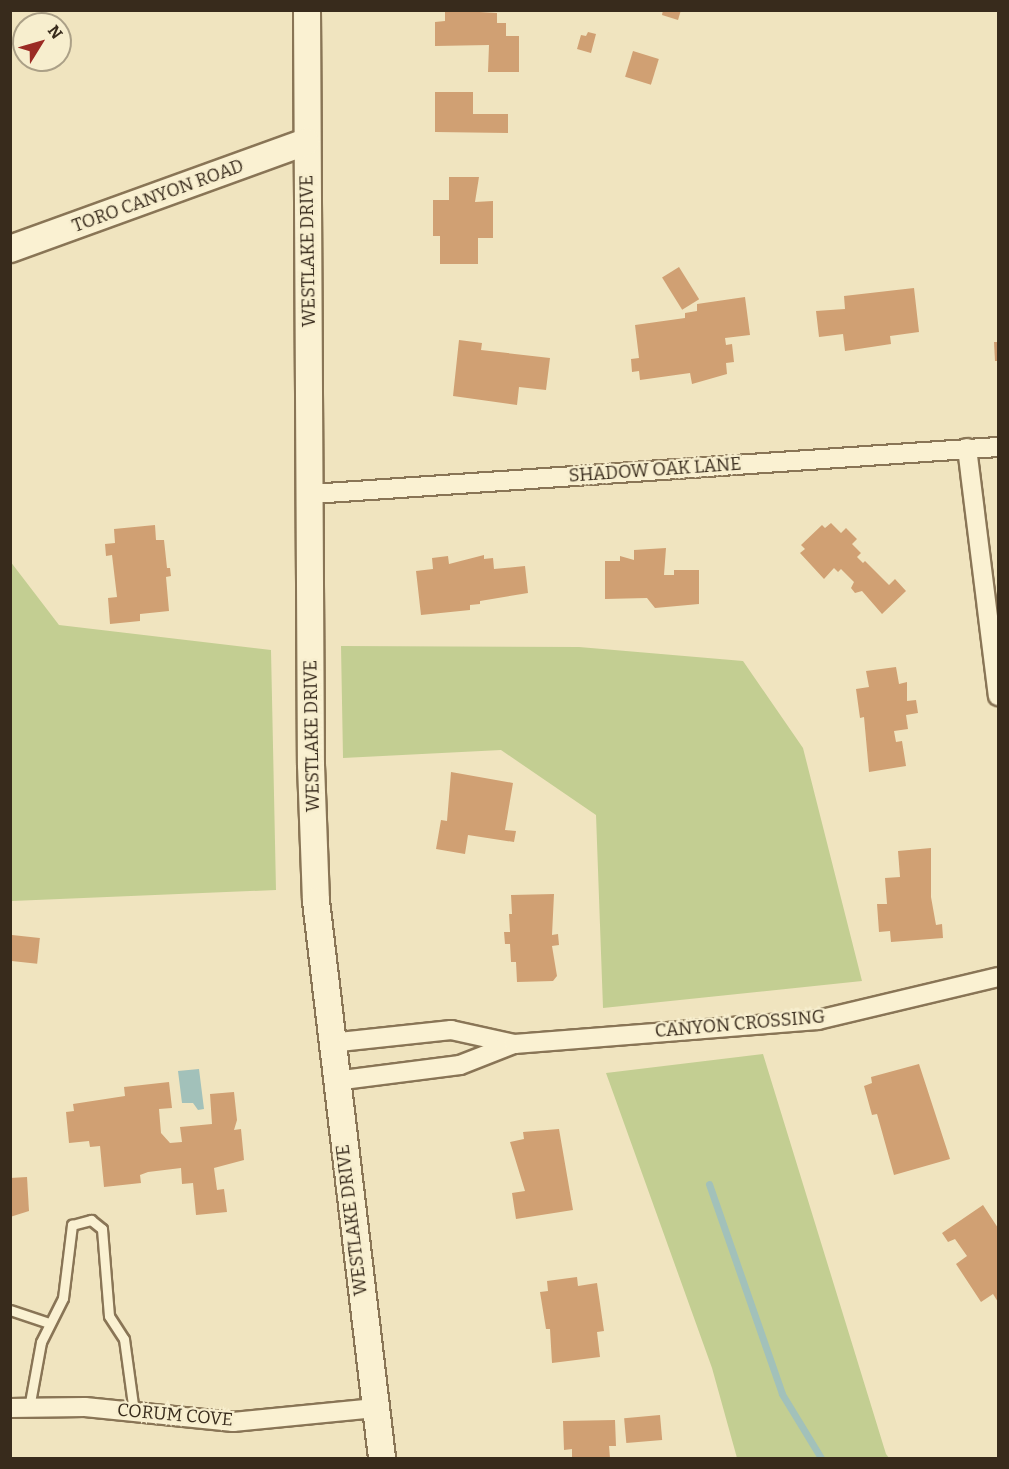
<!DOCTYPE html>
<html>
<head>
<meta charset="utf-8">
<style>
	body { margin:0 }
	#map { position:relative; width:1009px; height:1469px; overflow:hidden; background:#f0e4bf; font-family:Bitter,serif }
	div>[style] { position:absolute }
	.green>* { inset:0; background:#c3ce92 }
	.water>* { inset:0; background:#a2c1ba }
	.stream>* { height:7px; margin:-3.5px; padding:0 3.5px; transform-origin:3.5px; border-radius:3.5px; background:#a2c1ba }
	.building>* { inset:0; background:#d0a073; transform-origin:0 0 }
	.roads { filter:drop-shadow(2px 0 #897556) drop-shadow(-2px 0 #897556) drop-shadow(0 2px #897556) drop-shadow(0 -2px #897556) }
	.lane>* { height:9px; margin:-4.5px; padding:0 4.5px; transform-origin:4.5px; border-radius:4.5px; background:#faf1d2 }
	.street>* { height:18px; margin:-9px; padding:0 9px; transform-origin:9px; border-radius:9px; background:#faf1d2 }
	.secondary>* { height:26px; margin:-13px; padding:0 13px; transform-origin:13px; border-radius:13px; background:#faf1d2 }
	span { translate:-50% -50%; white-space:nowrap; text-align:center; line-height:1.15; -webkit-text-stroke:4.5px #f7eece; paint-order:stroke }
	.street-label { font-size:18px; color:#382b1c }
	.frame { position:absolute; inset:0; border:12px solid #382b1c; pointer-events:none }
	.north { position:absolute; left:12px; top:12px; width:60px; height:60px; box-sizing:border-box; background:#f7eece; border:2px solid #aba087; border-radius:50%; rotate:53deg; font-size:16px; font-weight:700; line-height:24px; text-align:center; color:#382b1c }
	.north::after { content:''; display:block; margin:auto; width:21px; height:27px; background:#9b2b24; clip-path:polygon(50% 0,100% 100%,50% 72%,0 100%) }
</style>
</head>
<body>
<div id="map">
	<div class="green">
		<div style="clip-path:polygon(10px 561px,59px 625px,271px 650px,276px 890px,12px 901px)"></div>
		<div style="clip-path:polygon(341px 646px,579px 647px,743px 661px,803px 748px,862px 981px,603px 1008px,596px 815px,501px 750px,343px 758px)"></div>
		<div style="clip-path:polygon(763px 1054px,886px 1454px,889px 1458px,737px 1458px,712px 1368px,606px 1073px)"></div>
	</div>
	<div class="water">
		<div style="clip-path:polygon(199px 1069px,204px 1109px,198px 1110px,193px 1103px,182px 1103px,178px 1071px)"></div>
	</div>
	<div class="stream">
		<div style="left:709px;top:1184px;width:222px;rotate:70.8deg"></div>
		<div style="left:782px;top:1394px;width:75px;rotate:58.6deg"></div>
	</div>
	<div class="building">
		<div style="clip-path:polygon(445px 10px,497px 13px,497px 23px,506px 23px,506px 36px,519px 36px,519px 72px,488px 72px,489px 45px,435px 46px,435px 22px,445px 21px)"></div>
		<div style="clip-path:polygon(663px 10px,681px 10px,678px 20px,662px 15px)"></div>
		<div style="clip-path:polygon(588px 32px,596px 34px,591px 53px,577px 49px,581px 35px,586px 36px)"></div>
		<div style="left:633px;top:51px;width:27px;height:27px;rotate:17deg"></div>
		<div style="clip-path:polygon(435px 92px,473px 92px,473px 114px,508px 114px,508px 133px,435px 132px)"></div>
		<div style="clip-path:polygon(449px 177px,479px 177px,475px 202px,493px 201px,493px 238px,478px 238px,478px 264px,440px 264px,440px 236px,433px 236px,433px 200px,449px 200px)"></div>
		<div style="left:679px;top:267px;width:38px;height:20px;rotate:58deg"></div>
		<div style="clip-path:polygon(914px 288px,919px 332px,890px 336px,891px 344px,845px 351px,843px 334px,819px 337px,816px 311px,845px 309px,844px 296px)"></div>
		<div style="clip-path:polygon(745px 297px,750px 335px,725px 338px,726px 345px,732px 344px,734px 362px,726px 363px,727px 374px,692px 384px,690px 373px,640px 380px,639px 371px,632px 372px,631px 359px,639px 358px,635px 325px,685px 318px,685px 313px,697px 311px,697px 304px)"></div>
		<div style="clip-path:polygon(459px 340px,482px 343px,481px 350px,550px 358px,546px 390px,519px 387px,517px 405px,453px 396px)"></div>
		<div style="clip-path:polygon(994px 342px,998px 342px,998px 361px,995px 361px)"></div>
		<div style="clip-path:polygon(831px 523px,841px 533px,846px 528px,857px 539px,852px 544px,861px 553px,857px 557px,863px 563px,865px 561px,889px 585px,895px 579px,906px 591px,882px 614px,862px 591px,855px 593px,851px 588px,854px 582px,841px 569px,838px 572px,834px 568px,824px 579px,800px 553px,805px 549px,801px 545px,822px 525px,825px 528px)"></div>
		<div style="clip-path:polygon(155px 525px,156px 540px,164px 540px,167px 568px,170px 568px,171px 576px,166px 577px,169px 611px,140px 614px,140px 621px,110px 624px,108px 598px,117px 597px,112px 555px,106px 556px,105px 544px,115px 543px,114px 529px)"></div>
		<div style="clip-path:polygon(666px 548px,664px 575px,674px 575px,674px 570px,699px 570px,699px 604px,655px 608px,647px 598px,605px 599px,605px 561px,620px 561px,620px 556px,634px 560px,634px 550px)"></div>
		<div style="clip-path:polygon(484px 555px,484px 559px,493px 558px,494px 569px,525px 566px,528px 593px,480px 601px,480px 604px,470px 605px,470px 610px,421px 615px,416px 571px,433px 569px,432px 558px,448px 556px,449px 564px)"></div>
		<div style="clip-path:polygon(896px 667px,899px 684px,907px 682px,907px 701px,916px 700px,918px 713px,906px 715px,908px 729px,894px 731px,896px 742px,902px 741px,906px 766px,869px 772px,864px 717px,860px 718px,856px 689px,869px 687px,866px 671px)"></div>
		<div style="clip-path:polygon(451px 772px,513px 783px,505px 830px,516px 831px,514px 842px,468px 835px,465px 854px,436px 849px,441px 820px,447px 821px)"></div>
		<div style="clip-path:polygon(931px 848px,931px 897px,936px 925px,942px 924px,943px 938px,891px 942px,890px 931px,879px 932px,877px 904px,887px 904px,885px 878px,900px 877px,898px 851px)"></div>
		<div style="clip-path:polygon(554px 894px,552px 935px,558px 934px,559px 945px,552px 946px,557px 976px,553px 981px,517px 982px,516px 962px,511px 962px,510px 944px,505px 944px,504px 932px,510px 932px,509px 914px,512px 914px,511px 895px)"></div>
		<div style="left:12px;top:935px;width:28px;height:26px;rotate:6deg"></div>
		<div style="clip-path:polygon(919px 1064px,950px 1159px,894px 1175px,877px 1114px,872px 1115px,864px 1086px,872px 1083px,871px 1077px)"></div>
		<div style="clip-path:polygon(169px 1082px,172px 1108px,159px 1109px,161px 1133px,170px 1143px,182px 1142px,180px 1127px,212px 1124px,210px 1094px,234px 1092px,237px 1120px,234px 1130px,241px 1129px,244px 1160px,214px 1168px,217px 1190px,224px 1189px,227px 1212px,196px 1215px,193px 1183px,182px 1184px,181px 1168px,148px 1172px,140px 1175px,141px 1183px,104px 1187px,100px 1146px,90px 1147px,89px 1141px,69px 1143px,66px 1112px,74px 1111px,73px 1104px,125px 1096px,124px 1087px)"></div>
		<div style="clip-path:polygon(559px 1129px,573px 1210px,516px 1219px,512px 1193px,525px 1191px,510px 1142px,524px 1139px,523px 1132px)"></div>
		<div style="clip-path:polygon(27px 1177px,29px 1211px,10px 1217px,10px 1178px)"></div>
		<div style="clip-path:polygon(983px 1205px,998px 1228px,998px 1302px,993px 1294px,981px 1302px,956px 1264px,967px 1256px,955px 1239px,948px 1242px,942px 1233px)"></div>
		<div style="clip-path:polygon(577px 1277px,578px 1286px,597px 1283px,604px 1331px,597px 1332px,600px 1357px,552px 1363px,550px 1329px,546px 1329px,540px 1292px,548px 1291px,547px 1281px)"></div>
		<div style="left:660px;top:1415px;width:25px;height:36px;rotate:85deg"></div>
		<div style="clip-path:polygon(615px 1420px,616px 1446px,609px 1446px,610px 1458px,572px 1458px,572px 1449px,564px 1450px,563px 1421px)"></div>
	</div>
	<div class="roads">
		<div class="lane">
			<div style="left:10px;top:1310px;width:41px;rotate:18.4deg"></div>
			<div style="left:29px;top:1408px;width:67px;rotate:-79.7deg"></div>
			<div style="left:41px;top:1342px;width:49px;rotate:-63.4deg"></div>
			<div style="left:63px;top:1298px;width:74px;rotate:-83deg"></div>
			<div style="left:72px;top:1225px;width:20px;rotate:-15deg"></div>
			<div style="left:91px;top:1220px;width:14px;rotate:39deg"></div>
			<div style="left:102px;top:1229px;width:87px;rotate:85.4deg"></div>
			<div style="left:109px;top:1316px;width:27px;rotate:57deg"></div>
			<div style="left:124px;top:1339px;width:74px;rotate:82.2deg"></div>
		</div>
		<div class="street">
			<div style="left:967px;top:448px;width:250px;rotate:82.9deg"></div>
			<div style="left:312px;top:494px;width:688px;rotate:-3.92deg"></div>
			<div style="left:330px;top:1043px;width:122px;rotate:-6.1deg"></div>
			<div style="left:451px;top:1030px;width:65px;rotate:12.5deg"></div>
			<div style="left:335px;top:1081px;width:126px;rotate:-7.3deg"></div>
			<div style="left:460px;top:1065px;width:58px;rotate:-21.3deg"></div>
			<div style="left:514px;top:1044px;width:305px;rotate:-4.5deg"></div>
			<div style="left:818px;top:1020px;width:185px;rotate:-13.4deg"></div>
			<div style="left:10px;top:1408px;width:75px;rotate:-0.8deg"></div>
			<div style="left:85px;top:1407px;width:149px;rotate:5.8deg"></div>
			<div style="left:233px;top:1422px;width:143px;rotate:-5.6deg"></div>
		</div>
		<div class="secondary">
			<div style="left:307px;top:10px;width:755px;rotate:89.7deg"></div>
			<div style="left:311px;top:765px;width:136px;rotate:87.9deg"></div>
			<div style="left:316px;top:901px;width:561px;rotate:83.24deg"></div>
			<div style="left:10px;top:249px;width:315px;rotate:-19.9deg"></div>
		</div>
	</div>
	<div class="street-label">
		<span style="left:158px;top:196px;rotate:-20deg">TORO CANYON ROAD</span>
		<span style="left:308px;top:251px;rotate:-91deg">WESTLAKE DRIVE</span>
		<span style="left:655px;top:470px;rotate:-4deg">SHADOW OAK LANE</span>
		<span style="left:312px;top:736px;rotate:-91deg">WESTLAKE DRIVE</span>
		<span style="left:740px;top:1024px;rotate:-5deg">CANYON CROSSING</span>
		<span style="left:352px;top:1220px;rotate:-97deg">WESTLAKE DRIVE</span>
		<span style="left:175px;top:1415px;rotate:5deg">CORUM COVE</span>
	</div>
	<div class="frame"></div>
	<div class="north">N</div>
</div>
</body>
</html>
